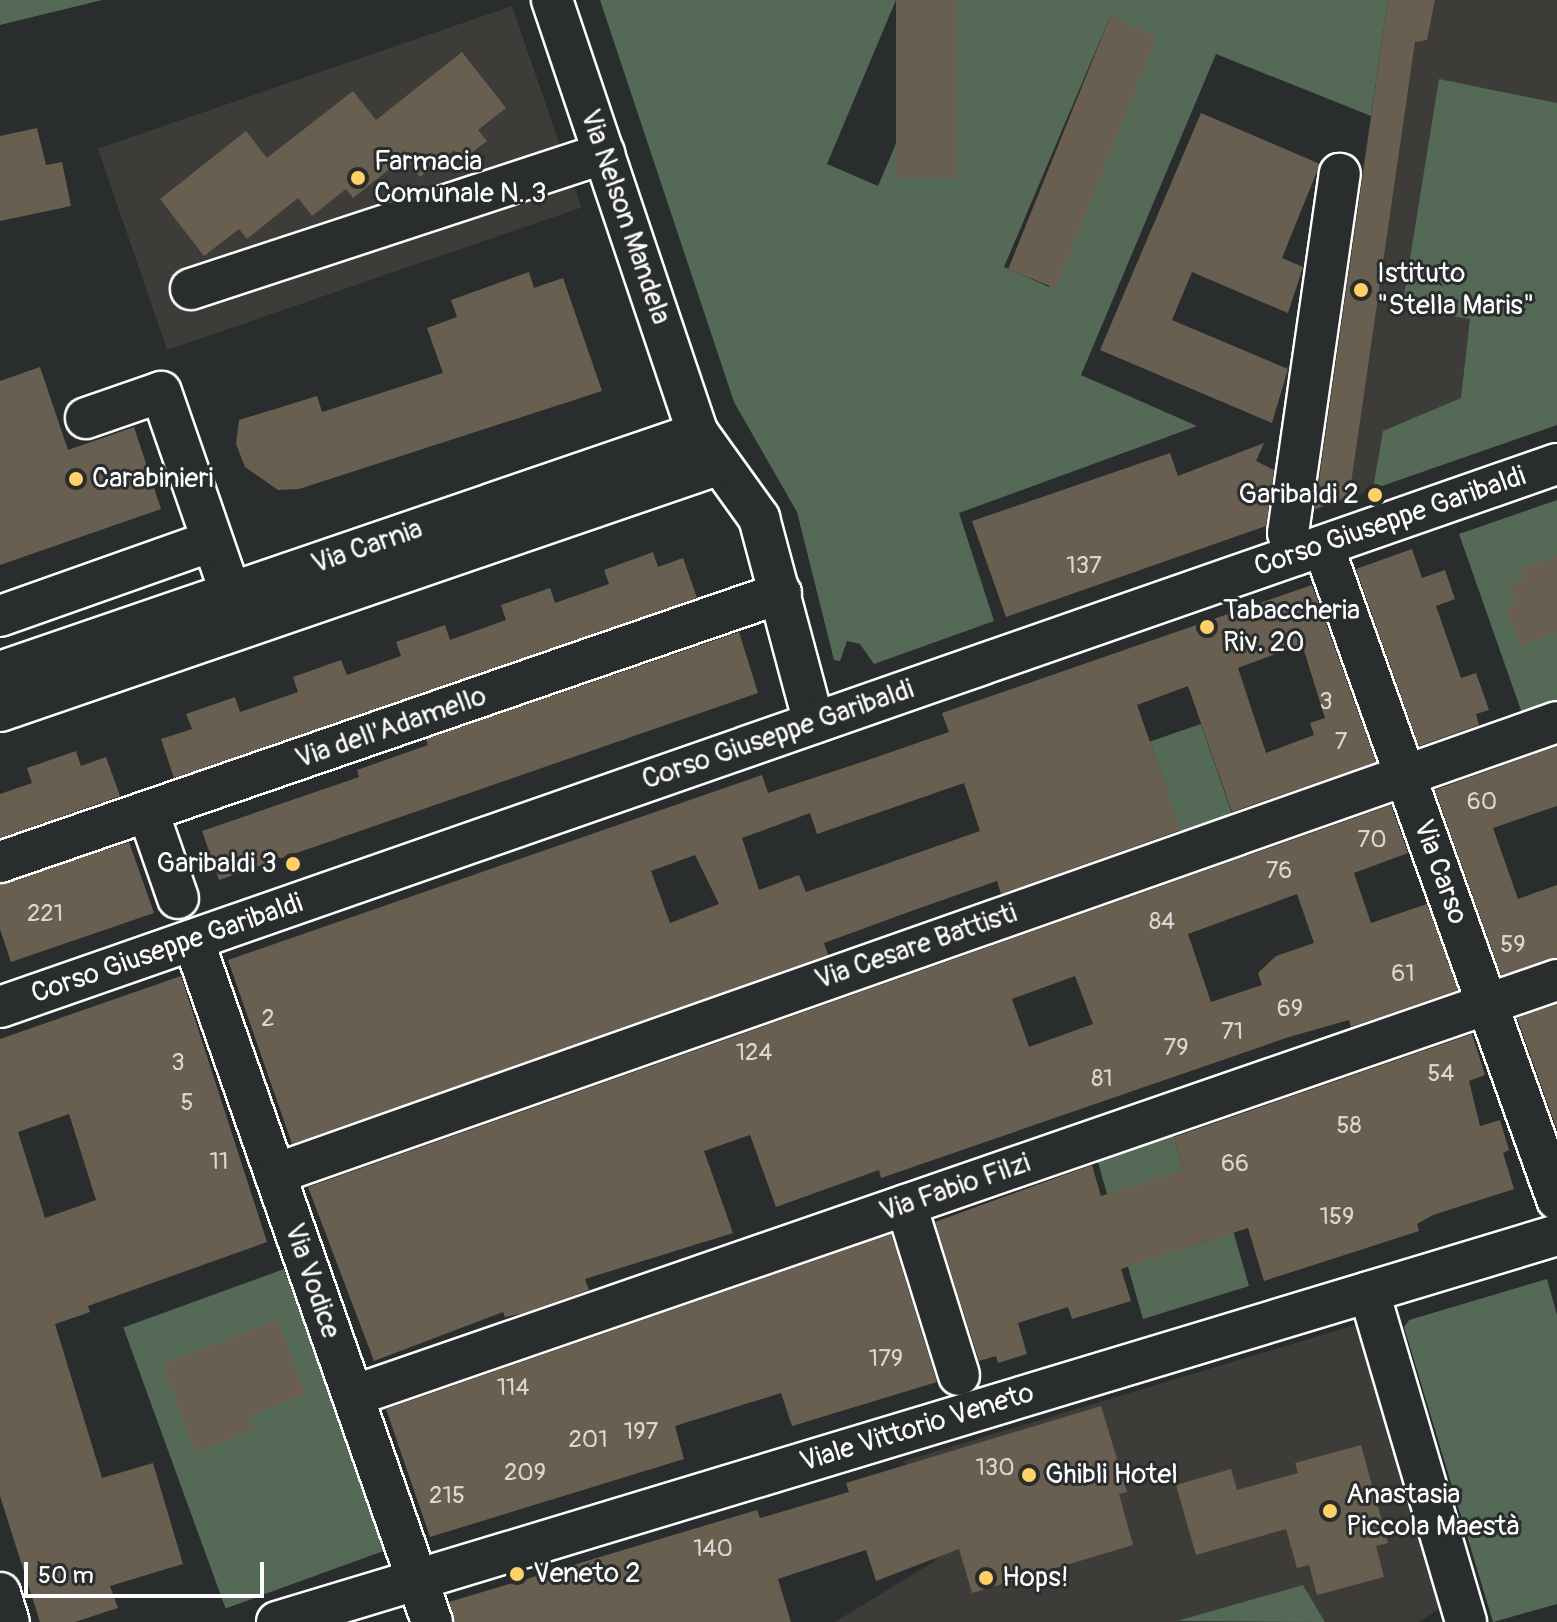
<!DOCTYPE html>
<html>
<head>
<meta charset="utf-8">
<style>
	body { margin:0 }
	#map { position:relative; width:1557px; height:1622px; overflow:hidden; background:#2a2d2e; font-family:Pangolin,sans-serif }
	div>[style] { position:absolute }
	.built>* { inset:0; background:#3d3c38; transform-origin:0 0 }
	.green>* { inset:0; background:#546a56; transform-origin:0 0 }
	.building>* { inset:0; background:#695f50; transform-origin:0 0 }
	.roads { filter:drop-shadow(2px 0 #fff) drop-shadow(-2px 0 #fff) drop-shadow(0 2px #fff) drop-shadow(0 -2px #fff) }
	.minor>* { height:40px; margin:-20px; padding:0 20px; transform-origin:20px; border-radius:20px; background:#2a2d2e }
	.dots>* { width:22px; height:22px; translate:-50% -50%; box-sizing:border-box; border:4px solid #2a2d2e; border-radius:50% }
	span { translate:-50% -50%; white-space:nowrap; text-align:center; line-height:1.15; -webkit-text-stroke:6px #2a2d2e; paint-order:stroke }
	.number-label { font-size:24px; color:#dad7d3 }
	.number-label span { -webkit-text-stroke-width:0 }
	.poi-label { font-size:28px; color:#fff }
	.left { translate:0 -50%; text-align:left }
	.right { translate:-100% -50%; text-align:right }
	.street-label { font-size:28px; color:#fff }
	.scale { position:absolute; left:24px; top:1562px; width:240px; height:36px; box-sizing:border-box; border:4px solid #fff; border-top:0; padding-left:10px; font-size:24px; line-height:28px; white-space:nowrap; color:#fff; -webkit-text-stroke:6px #2a2d2e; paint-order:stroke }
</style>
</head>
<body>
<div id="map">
	<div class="built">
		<div style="clip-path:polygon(1388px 0,1557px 0,1557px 425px,1311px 511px)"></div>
		<div style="left:512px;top:6px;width:213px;height:438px;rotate:71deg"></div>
		<div style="clip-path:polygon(1365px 1322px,1447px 1603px,1419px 1622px,1325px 1622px,1303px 1585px,1177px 1622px,835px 1622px,935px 1561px,904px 1461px)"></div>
	</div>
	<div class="green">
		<div style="clip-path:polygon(0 0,102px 0,0 25px)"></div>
		<div style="clip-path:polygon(evenodd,600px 0,896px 0,827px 164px,878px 186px,957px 0,1388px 0,1371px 116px,1216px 54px,1081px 375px,1197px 426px,959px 513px,994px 621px,874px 664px,860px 644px,847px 641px,840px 661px,834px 660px,797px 512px,734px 402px,600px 0,1110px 17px,1156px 37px,1049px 287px,1004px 267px,1110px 17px)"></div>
		<div style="clip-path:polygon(1439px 79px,1557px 103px,1557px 425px,1373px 489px,1383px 431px,1461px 398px,1470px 319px,1402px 308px)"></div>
		<div style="clip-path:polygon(1557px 500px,1557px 705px,1523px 716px,1459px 534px)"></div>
		<div style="left:1201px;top:724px;width:100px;height:54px;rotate:71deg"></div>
		<div style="clip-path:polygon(1173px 1133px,1183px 1170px,1166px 1254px,1217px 1238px,1219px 1182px,1249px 1286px,1143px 1319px,1097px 1159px)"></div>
		<div style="left:284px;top:1269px;width:299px;height:171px;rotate:70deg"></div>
		<div style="clip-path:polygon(1547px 1279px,1557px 1315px,1557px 1604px,1493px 1622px,1404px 1327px,1409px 1320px)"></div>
		<div style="clip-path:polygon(1303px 1585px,1325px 1622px,1177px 1621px)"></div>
	</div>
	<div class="building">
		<div style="left:896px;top:0;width:61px;height:178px"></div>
		<div style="clip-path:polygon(1388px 0,1435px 0,1427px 40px,1415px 42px,1349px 497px,1315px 509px)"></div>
		<div style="left:1110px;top:17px;width:51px;height:272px;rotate:22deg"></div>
		<div style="clip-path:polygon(462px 52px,506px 108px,478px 130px,487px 141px,462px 160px,454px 150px,420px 177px,405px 157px,353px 198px,346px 189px,312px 216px,298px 198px,247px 239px,239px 229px,204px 256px,160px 199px,246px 131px,267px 158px,353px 91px,376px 120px)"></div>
		<div style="clip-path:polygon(1201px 113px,1320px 164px,1282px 258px,1303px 267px,1288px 313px,1192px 272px,1172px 320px,1288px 369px,1272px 423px,1100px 350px)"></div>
		<div style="clip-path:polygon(37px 128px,46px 165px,62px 162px,71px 206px,0 221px,0 136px)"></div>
		<div style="clip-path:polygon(529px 272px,534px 288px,563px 278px,602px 391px,299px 489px,278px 490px,245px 467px,236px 444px,239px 420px,317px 396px,322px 412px,443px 373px,427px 328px,457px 317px,451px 300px)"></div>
		<div style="clip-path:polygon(40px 367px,68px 450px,134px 427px,161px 509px,0 565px,0 381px)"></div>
		<div style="clip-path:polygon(1264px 443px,1256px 461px,1274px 470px,1266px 526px,1006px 617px,972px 521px,1170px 453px,1178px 476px)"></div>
		<div style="clip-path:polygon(1412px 549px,1422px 578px,1445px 570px,1455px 599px,1436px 606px,1461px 678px,1476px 673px,1489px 710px,1476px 714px,1479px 725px,1419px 746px,1356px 569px)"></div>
		<div style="clip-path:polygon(653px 552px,658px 567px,683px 558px,697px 598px,174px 778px,161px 739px,192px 729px,186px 714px,235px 697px,240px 712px,298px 692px,293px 677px,341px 660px,347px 675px,401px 656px,396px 642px,445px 625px,450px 640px,506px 620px,501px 605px,550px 588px,555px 603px,609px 584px,604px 570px)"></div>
		<div style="clip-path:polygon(1557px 556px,1557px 632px,1520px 646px,1506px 609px,1516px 605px,1508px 585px,1525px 579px,1521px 569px)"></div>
		<div style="clip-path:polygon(evenodd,1312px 585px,1376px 762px,1232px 812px,1188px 686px,1137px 705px,1181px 830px,1001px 894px,997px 881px,917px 909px,824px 943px,828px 955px,292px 1144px,228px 960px,762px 775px,768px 793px,868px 760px,949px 732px,942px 713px,1312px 585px,1302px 644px,1325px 718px,1310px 723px,1314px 735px,1266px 753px,1238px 668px,1302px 644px,1312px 585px,964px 783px,980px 831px,806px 892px,799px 875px,759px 890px,742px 838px,810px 813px,817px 834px,964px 783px,1312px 585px,695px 855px,719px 904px,670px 923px,651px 871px,695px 855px)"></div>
		<div style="clip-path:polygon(739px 632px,758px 693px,219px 880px,202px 831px,359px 777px,357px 770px,428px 745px,426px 739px)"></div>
		<div style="clip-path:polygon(1557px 746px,1557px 806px,1493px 828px,1518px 899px,1557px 885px,1557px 958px,1501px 975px,1435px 790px)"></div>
		<div style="clip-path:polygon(76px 751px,81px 766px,106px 757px,120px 796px,0 838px,0 794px,32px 783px,27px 768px)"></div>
		<div style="clip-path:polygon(evenodd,1391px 805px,1408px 853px,1354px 873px,1371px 923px,1427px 904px,1458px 990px,1351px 1027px,1349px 1020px,1289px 1037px,881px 1178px,879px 1170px,776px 1207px,750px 1135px,704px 1151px,733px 1233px,585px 1279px,589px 1290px,524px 1313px,505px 1317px,503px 1312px,374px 1361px,308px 1187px,1391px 805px,1297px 894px,1314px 943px,1276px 956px,1258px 973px,1262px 985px,1211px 1002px,1188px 934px,1297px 894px,1391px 805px,1075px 976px,1093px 1024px,1029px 1047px,1012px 999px,1075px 976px)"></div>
		<div style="clip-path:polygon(129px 842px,154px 913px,11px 962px,0 929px,0 884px)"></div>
		<div style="clip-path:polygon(evenodd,181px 976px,267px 1242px,88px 1306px,90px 1312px,55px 1324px,102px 1478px,153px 1463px,183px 1564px,110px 1586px,118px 1608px,75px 1622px,40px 1622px,0 1496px,0 1039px,181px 976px,69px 1114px,96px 1200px,45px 1218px,18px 1132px,69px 1114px)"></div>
		<div style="clip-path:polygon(1557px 1004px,1557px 1127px,1556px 1127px,1517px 1018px)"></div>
		<div style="clip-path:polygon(1472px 1034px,1485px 1075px,1469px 1081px,1480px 1126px,1500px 1120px,1509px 1150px,1503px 1153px,1514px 1189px,1433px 1215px,1417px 1224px,1419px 1231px,1264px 1281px,1248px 1228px,1121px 1269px,1131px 1301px,1072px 1319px,1068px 1307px,1018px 1323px,1027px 1354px,998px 1363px,996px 1356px,979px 1361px,935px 1222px,1092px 1165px,1101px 1196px,1183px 1170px,1174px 1137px)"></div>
		<div style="clip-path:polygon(891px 1234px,937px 1382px,792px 1426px,781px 1393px,675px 1426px,684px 1459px,430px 1537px,386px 1409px)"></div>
		<div style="clip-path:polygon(278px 1320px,306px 1394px,249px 1416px,255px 1430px,195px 1452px,162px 1364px)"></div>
		<div style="clip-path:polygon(1101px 1406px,1127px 1492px,1119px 1494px,1133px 1545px,972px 1593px,959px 1549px,876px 1581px,866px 1550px,778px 1579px,791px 1622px,454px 1622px,449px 1602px,757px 1510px,760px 1518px,849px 1492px,846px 1483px)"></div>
		<div style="clip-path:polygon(1361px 1445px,1388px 1543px,1376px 1546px,1384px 1577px,1317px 1595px,1309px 1565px,1297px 1568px,1286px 1529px,1196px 1555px,1176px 1485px,1231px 1469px,1237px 1490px,1298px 1473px,1295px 1463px)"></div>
	</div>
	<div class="roads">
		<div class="minor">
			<div style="left:552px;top:0;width:457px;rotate:71.4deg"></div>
			<div style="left:698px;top:433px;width:105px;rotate:54.3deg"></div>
			<div style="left:759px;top:518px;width:212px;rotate:75deg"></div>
			<div style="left:191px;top:289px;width:435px;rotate:-18.2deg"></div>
			<div style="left:86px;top:418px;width:79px;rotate:-19.1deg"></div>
			<div style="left:161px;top:392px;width:238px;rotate:70.9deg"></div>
			<div style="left:1323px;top:546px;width:694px;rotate:70.29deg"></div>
			<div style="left:1296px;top:555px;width:23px;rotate:-110deg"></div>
			<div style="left:1288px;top:533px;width:363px;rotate:-81.8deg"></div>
			<div style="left:0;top:616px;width:225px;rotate:-19.5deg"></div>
			<div style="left:0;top:672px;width:738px;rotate:-18.9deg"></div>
			<div style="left:0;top:711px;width:758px;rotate:-18.94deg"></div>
			<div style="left:148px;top:812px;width:91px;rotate:70.8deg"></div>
			<div style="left:0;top:862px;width:826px;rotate:-19.01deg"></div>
			<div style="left:193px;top:940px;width:723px;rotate:70.69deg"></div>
			<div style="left:0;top:1007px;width:1649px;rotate:-19.23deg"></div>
			<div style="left:275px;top:1174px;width:1359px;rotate:-19.42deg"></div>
			<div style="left:906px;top:1205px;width:178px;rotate:72.7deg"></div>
			<div style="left:1369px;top:1292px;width:344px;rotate:73.6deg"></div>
			<div style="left:353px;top:1396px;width:1274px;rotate:-19.06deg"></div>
			<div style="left:0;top:1593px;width:30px;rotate:73deg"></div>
			<div style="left:277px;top:1622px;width:1337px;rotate:-16.82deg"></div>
		</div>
	</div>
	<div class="dots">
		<div style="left:358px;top:178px;background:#ffd166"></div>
		<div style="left:1361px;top:290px;background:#ffd166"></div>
		<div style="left:76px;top:479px;background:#ffd166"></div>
		<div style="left:1375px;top:495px;background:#ffd166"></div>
		<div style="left:1207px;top:627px;background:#ffd166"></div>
		<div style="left:293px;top:864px;background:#ffd166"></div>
		<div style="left:1029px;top:1475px;background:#ffd166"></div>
		<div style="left:1330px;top:1511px;background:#ffd166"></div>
		<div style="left:517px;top:1574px;background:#ffd166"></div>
		<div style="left:986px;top:1578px;background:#ffd166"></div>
	</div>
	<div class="number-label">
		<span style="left:1084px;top:566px">137</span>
		<span style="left:1326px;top:702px">3</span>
		<span style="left:1341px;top:742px">7</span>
		<span style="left:1482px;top:802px">60</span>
		<span style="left:1372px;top:840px">70</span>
		<span style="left:1279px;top:871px">76</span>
		<span style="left:45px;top:914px">221</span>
		<span style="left:1162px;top:922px">84</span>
		<span style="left:1513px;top:945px">59</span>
		<span style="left:1403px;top:974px">61</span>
		<span style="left:1290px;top:1009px">69</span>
		<span style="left:268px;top:1019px">2</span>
		<span style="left:1232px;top:1032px">71</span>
		<span style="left:1176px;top:1048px">79</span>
		<span style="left:754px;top:1053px">124</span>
		<span style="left:178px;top:1063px">3</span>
		<span style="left:1441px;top:1074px">54</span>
		<span style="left:1102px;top:1079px">81</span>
		<span style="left:187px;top:1103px">5</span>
		<span style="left:1349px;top:1126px">58</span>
		<span style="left:219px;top:1162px">11</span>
		<span style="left:1235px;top:1164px">66</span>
		<span style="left:1337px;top:1217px">159</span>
		<span style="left:886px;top:1359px">179</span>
		<span style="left:513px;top:1388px">114</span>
		<span style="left:641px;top:1432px">197</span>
		<span style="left:588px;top:1440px">201</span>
		<span style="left:995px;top:1468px">130</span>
		<span style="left:525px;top:1473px">209</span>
		<span style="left:447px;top:1496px">215</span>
		<span style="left:713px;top:1549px">140</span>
	</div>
	<div class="poi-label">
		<span class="left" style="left:374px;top:178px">Farmacia<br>Comunale N. 3</span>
		<span class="left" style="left:1377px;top:290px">Istituto<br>"Stella Maris"</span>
		<span class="left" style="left:92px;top:479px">Carabinieri</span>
		<span class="right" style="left:1359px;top:495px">Garibaldi 2</span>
		<span class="left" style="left:1223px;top:627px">Tabaccheria<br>Riv. 20</span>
		<span class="right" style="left:277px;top:864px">Garibaldi 3</span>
		<span class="left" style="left:1045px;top:1475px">Ghibli Hotel</span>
		<span class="left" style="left:1346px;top:1511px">Anastasia<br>Piccola Maestà</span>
		<span class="left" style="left:533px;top:1574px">Veneto 2</span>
		<span class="left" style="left:1002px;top:1578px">Hops!</span>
	</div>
	<div class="street-label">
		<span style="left:625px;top:217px;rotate:71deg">Via Nelson Mandela</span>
		<span style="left:1390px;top:522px;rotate:-19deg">Corso Giuseppe Garibaldi</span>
		<span style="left:367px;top:547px;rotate:-19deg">Via Carnia</span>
		<span style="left:391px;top:728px;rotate:-19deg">Via dell'Adamello</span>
		<span style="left:778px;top:735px;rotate:-19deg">Corso Giuseppe Garibaldi</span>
		<span style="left:1440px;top:872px;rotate:70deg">Via Carso</span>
		<span style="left:916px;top:947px;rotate:-19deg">Via Cesare Battisti</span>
		<span style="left:167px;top:949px;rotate:-19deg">Corso Giuseppe Garibaldi</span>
		<span style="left:955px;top:1188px;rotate:-19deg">Via Fabio Filzi</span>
		<span style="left:312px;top:1281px;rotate:71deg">Via Vodice</span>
		<span style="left:917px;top:1428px;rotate:-17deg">Viale Vittorio Veneto</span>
	</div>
	<div class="scale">50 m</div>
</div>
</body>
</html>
